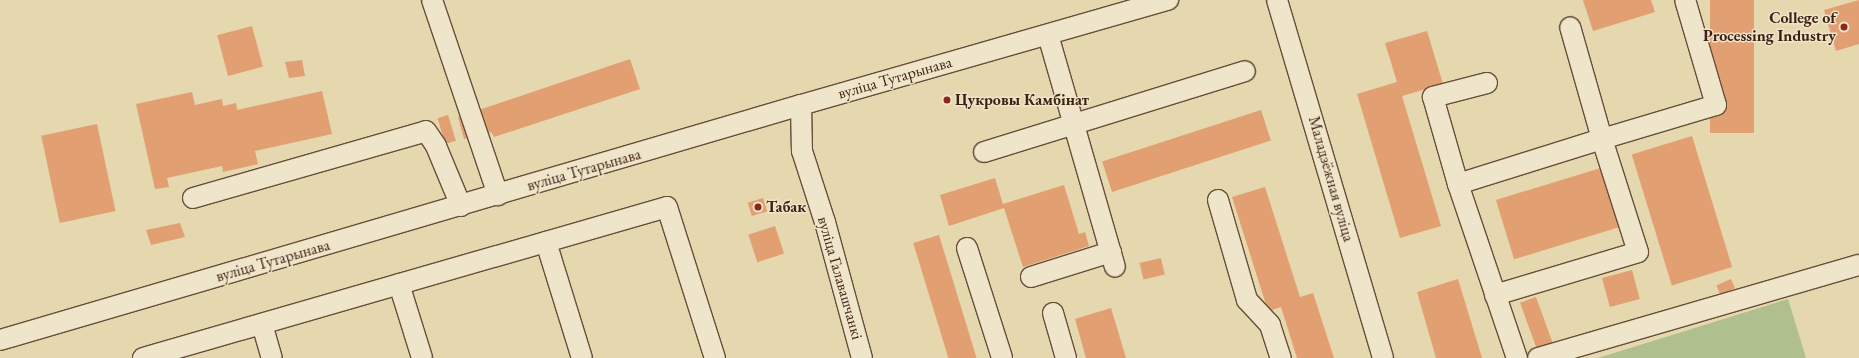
<!DOCTYPE html>
<html>
<head>
<meta charset="utf-8">
<style>
	body { margin:0 }
	#map { position:relative; width:1859px; height:358px; overflow:hidden; background:#e5d7ae; font-family:"EB Garamond",serif }
	div>[style] { position:absolute }
	.green>* { inset:0; background:#b0bf8e }
	.building>* { inset:0; background:#e19f72; transform-origin:0 0 }
	.roads { filter:drop-shadow(1px 0 #684e3a) drop-shadow(-1px 0 #684e3a) drop-shadow(0 1px #684e3a) drop-shadow(0 -1px #684e3a) }
	.minor>* { height:20px; margin:-10px; padding:0 10px; transform-origin:10px; border-radius:10px; background:#eee5ca }
	.dots>* { width:11px; height:11px; translate:-50% -50%; box-sizing:border-box; border:2px solid #eee5ca; border-radius:50% }
	span { translate:-50% -50%; white-space:nowrap; text-align:center; line-height:1.15; -webkit-text-stroke:3px #eee5ca; paint-order:stroke }
	.poi-label { font-size:16px; color:#3f2114; font-weight:700 }
	.right { translate:-100% -50%; text-align:right }
	.left { translate:0 -50%; text-align:left }
	.street-label { font-size:16px; color:#3f2114 }
</style>
</head>
<body>
<div id="map">
	<div class="green">
		<div style="clip-path:polygon(1788px 299px,1806px 358px,1598px 358px)"></div>
	</div>
	<div class="building">
		<div style="clip-path:polygon(1583px 0,1651px 0,1655px 12px,1593px 31px)"></div>
		<div style="left:1710px;top:0;width:44px;height:133px"></div>
		<div style="clip-path:polygon(1859px 0,1859px 44px,1836px 51px,1824px 10px)"></div>
		<div style="left:252px;top:26px;width:42px;height:36px;rotate:75deg"></div>
		<div style="clip-path:polygon(1427px 31px,1443px 84px,1402px 96px,1441px 226px,1400px 238px,1357px 94px,1397px 82px,1385px 43px)"></div>
		<div style="clip-path:polygon(630px 59px,640px 89px,494px 137px,491px 132px,464px 139px,458px 117px)"></div>
		<div style="clip-path:polygon(302px 60px,305px 76px,289px 78px,285px 62px)"></div>
		<div style="clip-path:polygon(322px 91px,332px 134px,255px 151px,258px 164px,223px 172px,222px 166px,167px 178px,169px 187px,155px 189px,136px 104px,192px 92px,195px 105px,222px 99px,223px 106px,236px 103px,237px 110px)"></div>
		<div style="left:1261px;top:110px;width:32px;height:167px;rotate:72deg"></div>
		<div style="left:448px;top:115px;width:27px;height:11px;rotate:73deg"></div>
		<div style="left:97px;top:124px;width:89px;height:57px;rotate:78deg"></div>
		<div style="left:1692px;top:136px;width:137px;height:63px;rotate:73deg"></div>
		<div style="left:1604px;top:167px;width:62px;height:113px;rotate:73deg"></div>
		<div style="clip-path:polygon(995px 178px,1003px 204px,1064px 185px,1079px 234px,1085px 232px,1089px 246px,1023px 267px,1004px 208px,949px 226px,940px 195px)"></div>
		<div style="clip-path:polygon(1265px 187px,1300px 297px,1313px 293px,1334px 358px,1297px 358px,1281px 307px,1268px 311px,1232px 197px)"></div>
		<div style="left:763px;top:198px;width:14px;height:16px;rotate:73deg"></div>
		<div style="clip-path:polygon(180px 223px,185px 237px,151px 245px,146px 230px)"></div>
		<div style="left:775px;top:226px;width:29px;height:28px;rotate:72deg"></div>
		<div style="left:939px;top:235px;width:128px;height:27px;rotate:73deg"></div>
		<div style="left:1161px;top:258px;width:17px;height:22px;rotate:77deg"></div>
		<div style="left:1632px;top:270px;width:30px;height:31px;rotate:75deg"></div>
		<div style="clip-path:polygon(1458px 279px,1482px 358px,1436px 358px,1417px 292px)"></div>
		<div style="left:1731px;top:279px;width:10px;height:16px;rotate:66deg"></div>
		<div style="left:1536px;top:297px;width:51px;height:17px;rotate:70deg"></div>
		<div style="clip-path:polygon(1111px 308px,1126px 358px,1086px 358px,1075px 319px)"></div>
	</div>
	<div class="roads">
		<div class="minor">
			<div style="left:432px;top:0;width:206px;rotate:71.3deg"></div>
			<div style="left:1277px;top:0;width:373px;rotate:73.5deg"></div>
			<div style="left:1048px;top:35px;width:241px;rotate:73.9deg"></div>
			<div style="left:1487px;top:83px;width:56px;rotate:165.5deg"></div>
			<div style="left:1433px;top:97px;width:91px;rotate:74deg"></div>
			<div style="left:1458px;top:184px;width:184px;rotate:71.3deg"></div>
			<div style="left:801px;top:105px;width:46px;rotate:88.8deg"></div>
			<div style="left:802px;top:151px;width:75px;rotate:72.1deg"></div>
			<div style="left:825px;top:222px;width:141px;rotate:74.8deg"></div>
			<div style="left:984px;top:152px;width:273px;rotate:-17.2deg"></div>
			<div style="left:1458px;top:184px;width:151px;rotate:-17.4deg"></div>
			<div style="left:1602px;top:139px;width:116px;rotate:-105.9deg"></div>
			<div style="left:193px;top:198px;width:242px;rotate:-16deg"></div>
			<div style="left:426px;top:131px;width:18px;rotate:56deg"></div>
			<div style="left:436px;top:146px;width:65px;rotate:67.4deg"></div>
			<div style="left:1218px;top:200px;width:104px;rotate:73.8deg"></div>
			<div style="left:1247px;top:300px;width:34px;rotate:47deg"></div>
			<div style="left:1270px;top:325px;width:35px;rotate:72deg"></div>
			<div style="left:546px;top:242px;width:121px;rotate:72.8deg"></div>
			<div style="left:967px;top:248px;width:115px;rotate:72.3deg"></div>
			<div style="left:1031px;top:277px;width:84px;rotate:-17.4deg"></div>
			<div style="left:399px;top:284px;width:77px;rotate:72.7deg"></div>
			<div style="left:1495px;top:295px;width:149px;rotate:-16.7deg"></div>
			<div style="left:1638px;top:252px;width:119px;rotate:-107.7deg"></div>
			<div style="left:1602px;top:139px;width:119px;rotate:-16.6deg"></div>
			<div style="left:1716px;top:105px;width:109px;rotate:-106.4deg"></div>
			<div style="left:1053px;top:313px;width:47px;rotate:73.9deg"></div>
			<div style="left:262px;top:324px;width:35px;rotate:74deg"></div>
			<div style="left:0;top:340px;width:835px;rotate:-16.35deg"></div>
			<div style="left:801px;top:105px;width:382px;rotate:-16deg"></div>
			<div style="left:143px;top:358px;width:545px;rotate:-16.08deg"></div>
			<div style="left:667px;top:207px;width:158px;rotate:72.4deg"></div>
			<div style="left:1538px;top:358px;width:334px;rotate:-16.2deg"></div>
		</div>
	</div>
	<div class="dots">
		<div style="left:1844px;top:27px;background:#8f2418"></div>
		<div style="left:947px;top:100px;background:#8f2418"></div>
		<div style="left:758px;top:207px;background:#8f2418"></div>
	</div>
	<div class="poi-label">
		<span class="right" style="left:1836px;top:27px">College of<br>Processing Industry</span>
		<span class="left" style="left:955px;top:100px">Цукровы Камбінат</span>
		<span class="left" style="left:766px;top:207px">Табак</span>
	</div>
	<div class="street-label">
		<span style="left:895px;top:78px;rotate:-16deg">вуліца Тутарынава</span>
		<span style="left:584px;top:170px;rotate:-16deg">вуліца Тутарынава</span>
		<span style="left:1331px;top:179px;rotate:74deg">Маладзёжная вуліца</span>
		<span style="left:273px;top:261px;rotate:-16deg">вуліца Тутарынава</span>
		<span style="left:840px;top:278px;rotate:74deg">вуліца Галавашчанкі</span>
	</div>
</div>
</body>
</html>
